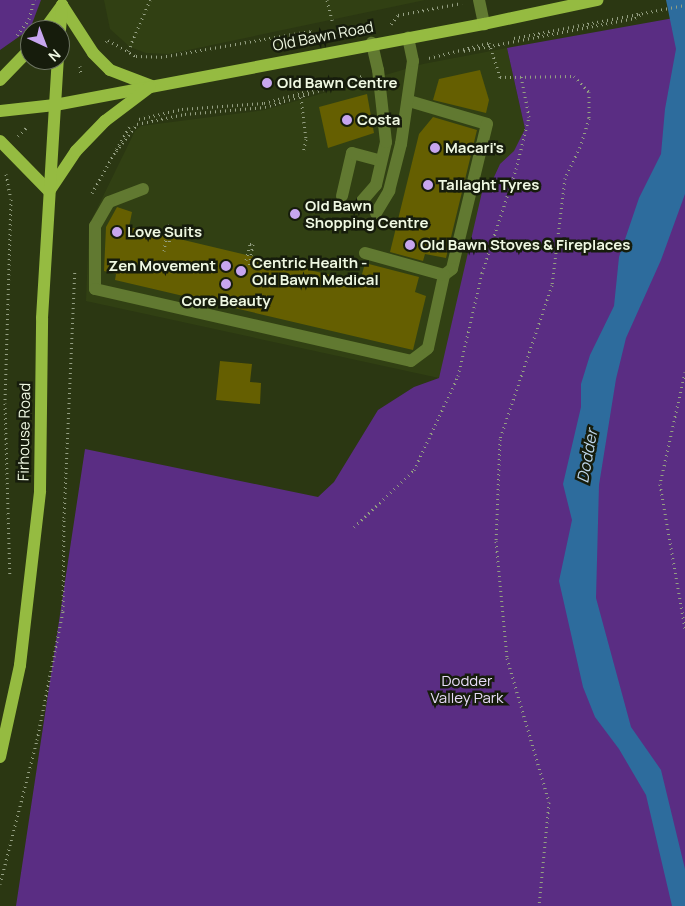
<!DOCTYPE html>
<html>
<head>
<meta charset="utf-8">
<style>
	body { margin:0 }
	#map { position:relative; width:685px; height:906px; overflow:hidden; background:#2b3712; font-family:Manrope,sans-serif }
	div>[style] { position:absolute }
	.built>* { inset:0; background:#314013 }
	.green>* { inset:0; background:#5a2d83 }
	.water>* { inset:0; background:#2d6c9d }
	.building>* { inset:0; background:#655f01 }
	.path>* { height:3px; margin-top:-1.5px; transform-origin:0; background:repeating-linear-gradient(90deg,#949f82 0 1px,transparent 0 5px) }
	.minor>* { height:12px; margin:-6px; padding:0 6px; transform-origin:6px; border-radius:6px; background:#617931 }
	.major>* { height:12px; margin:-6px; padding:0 6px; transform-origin:6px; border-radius:6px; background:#95bb41 }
	.path-bridge>* { height:3px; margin-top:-1.5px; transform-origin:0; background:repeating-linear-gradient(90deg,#949f82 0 1px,transparent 0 5px) }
	.dots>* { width:14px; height:14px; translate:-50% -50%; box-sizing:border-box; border:2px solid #161c0c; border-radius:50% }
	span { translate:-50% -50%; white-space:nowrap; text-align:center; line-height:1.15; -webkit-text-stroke:5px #161c0c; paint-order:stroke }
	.street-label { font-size:15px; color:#eff8e2 }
	.poi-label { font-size:15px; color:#eff8e2; font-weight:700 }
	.left { translate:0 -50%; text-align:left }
	.right { translate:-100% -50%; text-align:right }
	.park-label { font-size:15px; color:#e8dcf8 }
	.water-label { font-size:16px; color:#bdd5ea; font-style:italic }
	.north { position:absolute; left:20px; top:20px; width:50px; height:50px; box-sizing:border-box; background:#161c0c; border:1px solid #6d7462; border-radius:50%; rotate:137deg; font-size:14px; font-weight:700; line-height:20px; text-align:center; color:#eff8e2 }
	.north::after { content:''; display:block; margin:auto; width:18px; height:22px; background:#c7a6ef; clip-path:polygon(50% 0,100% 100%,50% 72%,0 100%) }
</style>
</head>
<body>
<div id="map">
	<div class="built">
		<div style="clip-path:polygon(104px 0,425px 0,169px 54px,146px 53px,130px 47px,110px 29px)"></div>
		<div style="clip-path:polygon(507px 48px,525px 129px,439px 378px,86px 301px,89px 225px,135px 131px,141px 126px,265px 110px,423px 64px)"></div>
	</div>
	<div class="green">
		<div style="clip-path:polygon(0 0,41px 0,30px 29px,0 50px)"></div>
		<div style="clip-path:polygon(685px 16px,685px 906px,16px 906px,85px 449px,318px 497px,334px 482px,378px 410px,414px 387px,439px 378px,482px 192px,489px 188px,500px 164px,514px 151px,525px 129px,507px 48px)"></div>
	</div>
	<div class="water">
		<div style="clip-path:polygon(666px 0,685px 0,685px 194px,661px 260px,626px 338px,616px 379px,599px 485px,596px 598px,631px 727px,661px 770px,685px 869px,685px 906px,672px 906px,646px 795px,619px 749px,595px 717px,583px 687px,559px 581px,572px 520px,563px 484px,581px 407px,581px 384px,590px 355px,614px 306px,619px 257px,639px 198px,661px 154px,665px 109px,676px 49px)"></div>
	</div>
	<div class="building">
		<div style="clip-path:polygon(480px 70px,489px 100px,486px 113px,433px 100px,439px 79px)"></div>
		<div style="clip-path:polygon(367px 94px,374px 133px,328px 148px,319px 107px)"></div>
		<div style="clip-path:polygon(433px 117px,477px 130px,446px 258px,425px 254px,423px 261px,390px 252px,419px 134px)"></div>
		<div style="clip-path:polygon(117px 207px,132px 212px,129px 227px,360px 282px,365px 263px,419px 277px,415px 292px,426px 296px,413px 350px,115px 280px,116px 274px,104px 271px,106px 227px)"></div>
		<div style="clip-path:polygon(220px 361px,252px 364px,250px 382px,261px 383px,260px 404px,216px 400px)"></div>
	</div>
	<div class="path">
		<div style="left:327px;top:0;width:21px;rotate:76deg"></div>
		<div style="left:391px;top:24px;width:11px;rotate:-52deg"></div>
		<div style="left:398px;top:15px;width:65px;rotate:-10.6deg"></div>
		<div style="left:17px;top:35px;width:20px;rotate:-53deg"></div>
		<div style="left:29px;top:19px;width:20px;rotate:-75deg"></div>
		<div style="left:514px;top:38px;width:174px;rotate:-10.9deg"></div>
		<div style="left:106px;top:42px;width:3px;rotate:-45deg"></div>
		<div style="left:108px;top:40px;width:32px;rotate:30deg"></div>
		<div style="left:136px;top:56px;width:25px;rotate:2deg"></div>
		<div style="left:161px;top:57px;width:151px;rotate:-9.9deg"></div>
		<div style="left:310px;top:31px;width:12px;rotate:31deg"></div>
		<div style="left:489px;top:43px;width:36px;rotate:72deg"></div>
		<div style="left:500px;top:77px;width:74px;rotate:-0.8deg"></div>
		<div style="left:574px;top:76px;width:22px;rotate:47deg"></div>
		<div style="left:589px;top:92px;width:26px;rotate:90deg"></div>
		<div style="left:589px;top:118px;width:30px;rotate:107deg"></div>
		<div style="left:580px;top:147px;width:34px;rotate:116deg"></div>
		<div style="left:565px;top:178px;width:108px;rotate:96.9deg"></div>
		<div style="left:552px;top:285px;width:163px;rotate:108.7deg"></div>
		<div style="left:500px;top:439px;width:102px;rotate:92.2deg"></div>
		<div style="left:496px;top:541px;width:118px;rotate:84.6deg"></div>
		<div style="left:507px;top:658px;width:150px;rotate:73.7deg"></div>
		<div style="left:549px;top:802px;width:104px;rotate:95.5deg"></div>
		<div style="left:128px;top:51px;width:56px;rotate:-66.7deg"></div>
		<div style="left:464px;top:51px;width:174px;rotate:-10.9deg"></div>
		<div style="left:635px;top:18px;width:9px;rotate:-32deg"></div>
		<div style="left:429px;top:58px;width:61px;rotate:-14.3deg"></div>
		<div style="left:80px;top:66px;width:9px;rotate:84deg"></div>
		<div style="left:301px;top:97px;width:42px;rotate:83.2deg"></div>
		<div style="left:306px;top:139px;width:14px;rotate:102deg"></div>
		<div style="left:139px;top:119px;width:44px;rotate:-13.1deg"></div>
		<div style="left:182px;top:109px;width:82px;rotate:-4.2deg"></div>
		<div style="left:264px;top:103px;width:102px;rotate:-15.4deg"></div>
		<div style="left:18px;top:136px;width:14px;rotate:-45deg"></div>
		<div style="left:116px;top:151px;width:34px;rotate:-52deg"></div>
		<div style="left:137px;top:124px;width:49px;rotate:-11.8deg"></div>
		<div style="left:185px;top:114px;width:80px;rotate:-5deg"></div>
		<div style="left:265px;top:107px;width:99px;rotate:-17deg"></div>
		<div style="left:6px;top:174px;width:25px;rotate:79deg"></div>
		<div style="left:11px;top:199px;width:204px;rotate:91.7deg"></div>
		<div style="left:5px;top:403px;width:174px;rotate:88.4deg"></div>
		<div style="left:92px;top:193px;width:76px;rotate:-60.7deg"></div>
		<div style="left:685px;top:372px;width:115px;rotate:102.6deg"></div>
		<div style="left:660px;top:484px;width:147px;rotate:80.2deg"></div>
		<div style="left:354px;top:527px;width:83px;rotate:-43.5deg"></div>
		<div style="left:414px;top:470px;width:104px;rotate:-64.9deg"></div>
		<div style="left:458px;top:376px;width:106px;rotate:-76.9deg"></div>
		<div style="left:482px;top:273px;width:109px;rotate:-71.9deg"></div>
		<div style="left:516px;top:169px;width:54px;rotate:-76deg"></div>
		<div style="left:529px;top:117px;width:42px;rotate:-101deg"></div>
		<div style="left:0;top:884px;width:149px;rotate:-75.6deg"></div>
		<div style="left:37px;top:740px;width:132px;rotate:-78.6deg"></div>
		<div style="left:63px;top:611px;width:93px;rotate:-89.4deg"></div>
		<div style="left:64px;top:518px;width:249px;rotate:-87.5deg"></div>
	</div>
	<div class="minor">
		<div style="left:479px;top:0;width:25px;rotate:78deg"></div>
		<div style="left:409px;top:101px;width:81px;rotate:16.4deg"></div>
		<div style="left:487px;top:124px;width:149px;rotate:103.6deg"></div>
		<div style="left:452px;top:269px;width:10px;rotate:143deg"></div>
		<div style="left:143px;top:189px;width:36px;rotate:159deg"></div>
		<div style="left:109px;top:202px;width:28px;rotate:120deg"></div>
		<div style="left:95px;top:226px;width:63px;rotate:90deg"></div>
		<div style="left:95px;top:289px;width:324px;rotate:12.8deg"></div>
		<div style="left:411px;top:361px;width:21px;rotate:-37deg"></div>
		<div style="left:428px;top:348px;width:75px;rotate:-77.6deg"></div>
		<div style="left:444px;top:275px;width:82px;rotate:-164.4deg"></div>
		<div style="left:342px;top:196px;width:44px;rotate:-76.9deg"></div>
		<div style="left:352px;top:153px;width:30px;rotate:15deg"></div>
		<div style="left:362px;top:201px;width:21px;rotate:-49deg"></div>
		<div style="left:376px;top:185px;width:44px;rotate:-76.9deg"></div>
		<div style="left:386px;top:142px;width:72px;rotate:-96.3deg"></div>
		<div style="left:378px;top:70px;width:28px;rotate:-103deg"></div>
		<div style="left:376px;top:213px;width:26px;rotate:-59deg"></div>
		<div style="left:389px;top:191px;width:49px;rotate:-75.7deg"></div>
		<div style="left:401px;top:144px;width:84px;rotate:-81.8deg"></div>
		<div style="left:413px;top:61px;width:24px;rotate:-102deg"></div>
	</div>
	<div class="major">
		<div style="left:62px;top:5px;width:57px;rotate:57.1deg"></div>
		<div style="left:93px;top:53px;width:24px;rotate:45deg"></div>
		<div style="left:110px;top:70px;width:45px;rotate:20.9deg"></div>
		<div style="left:44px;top:30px;width:31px;rotate:-54deg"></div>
		<div style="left:60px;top:30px;width:25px;rotate:-85deg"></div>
		<div style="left:0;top:80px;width:43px;rotate:-45.9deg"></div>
		<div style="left:0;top:111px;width:55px;rotate:-6.2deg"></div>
		<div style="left:55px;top:105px;width:437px;rotate:-10.7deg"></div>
		<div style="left:484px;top:24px;width:116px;rotate:-12deg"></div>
		<div style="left:0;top:141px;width:70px;rotate:45.6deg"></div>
		<div style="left:50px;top:190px;width:47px;rotate:-56.3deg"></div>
		<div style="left:76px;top:151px;width:42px;rotate:-46deg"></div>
		<div style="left:105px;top:121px;width:56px;rotate:-37.1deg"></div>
		<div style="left:0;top:757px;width:94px;rotate:-77.7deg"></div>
		<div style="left:20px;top:665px;width:175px;rotate:-83.4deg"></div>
		<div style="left:40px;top:491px;width:173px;rotate:-89.3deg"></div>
		<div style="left:42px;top:318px;width:258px;rotate:-86.5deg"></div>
	</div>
	<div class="path-bridge">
		<div style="left:164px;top:251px;width:26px;rotate:-81deg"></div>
		<div style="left:168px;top:225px;width:4px;rotate:14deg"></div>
		<div style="left:172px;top:226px;width:17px;rotate:100deg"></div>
		<div style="left:246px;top:260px;width:16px;rotate:-76deg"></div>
		<div style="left:250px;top:244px;width:3px"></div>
		<div style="left:253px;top:244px;width:22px;rotate:100deg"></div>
	</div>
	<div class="dots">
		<div style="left:267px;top:83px;background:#c7a6ef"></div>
		<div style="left:347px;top:120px;background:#c7a6ef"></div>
		<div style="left:435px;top:148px;background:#c7a6ef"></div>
		<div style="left:428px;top:185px;background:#c7a6ef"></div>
		<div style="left:295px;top:214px;background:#c7a6ef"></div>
		<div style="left:117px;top:232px;background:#c7a6ef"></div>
		<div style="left:410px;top:245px;background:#c7a6ef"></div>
		<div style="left:226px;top:266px;background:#c7a6ef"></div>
		<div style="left:241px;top:271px;background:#c7a6ef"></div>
		<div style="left:226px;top:284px;background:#c7a6ef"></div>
	</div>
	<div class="street-label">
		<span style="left:323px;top:36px;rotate:-11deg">Old Bawn Road</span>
		<span style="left:24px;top:432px;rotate:-89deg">Firhouse Road</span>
	</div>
	<div class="poi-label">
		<span class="left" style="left:277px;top:83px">Old Bawn Centre</span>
		<span class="left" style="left:357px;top:120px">Costa</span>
		<span class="left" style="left:445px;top:148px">Macari's</span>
		<span class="left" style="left:438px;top:185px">Tallaght Tyres</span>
		<span class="left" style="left:305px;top:214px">Old Bawn<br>Shopping Centre</span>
		<span class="left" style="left:127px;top:232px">Love Suits</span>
		<span class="left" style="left:420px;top:245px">Old Bawn Stoves &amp; Fireplaces</span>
		<span class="left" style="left:252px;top:271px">Centric Health -<br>Old Bawn Medical</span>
		<span class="right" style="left:216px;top:266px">Zen Movement</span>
		<span style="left:226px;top:301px">Core Beauty</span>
	</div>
	<div class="park-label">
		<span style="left:467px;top:689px">Dodder<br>Valley Park</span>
	</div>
	<div class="water-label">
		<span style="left:587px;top:456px;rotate:-80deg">Dodder</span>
	</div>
	<div class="north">N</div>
</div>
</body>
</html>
